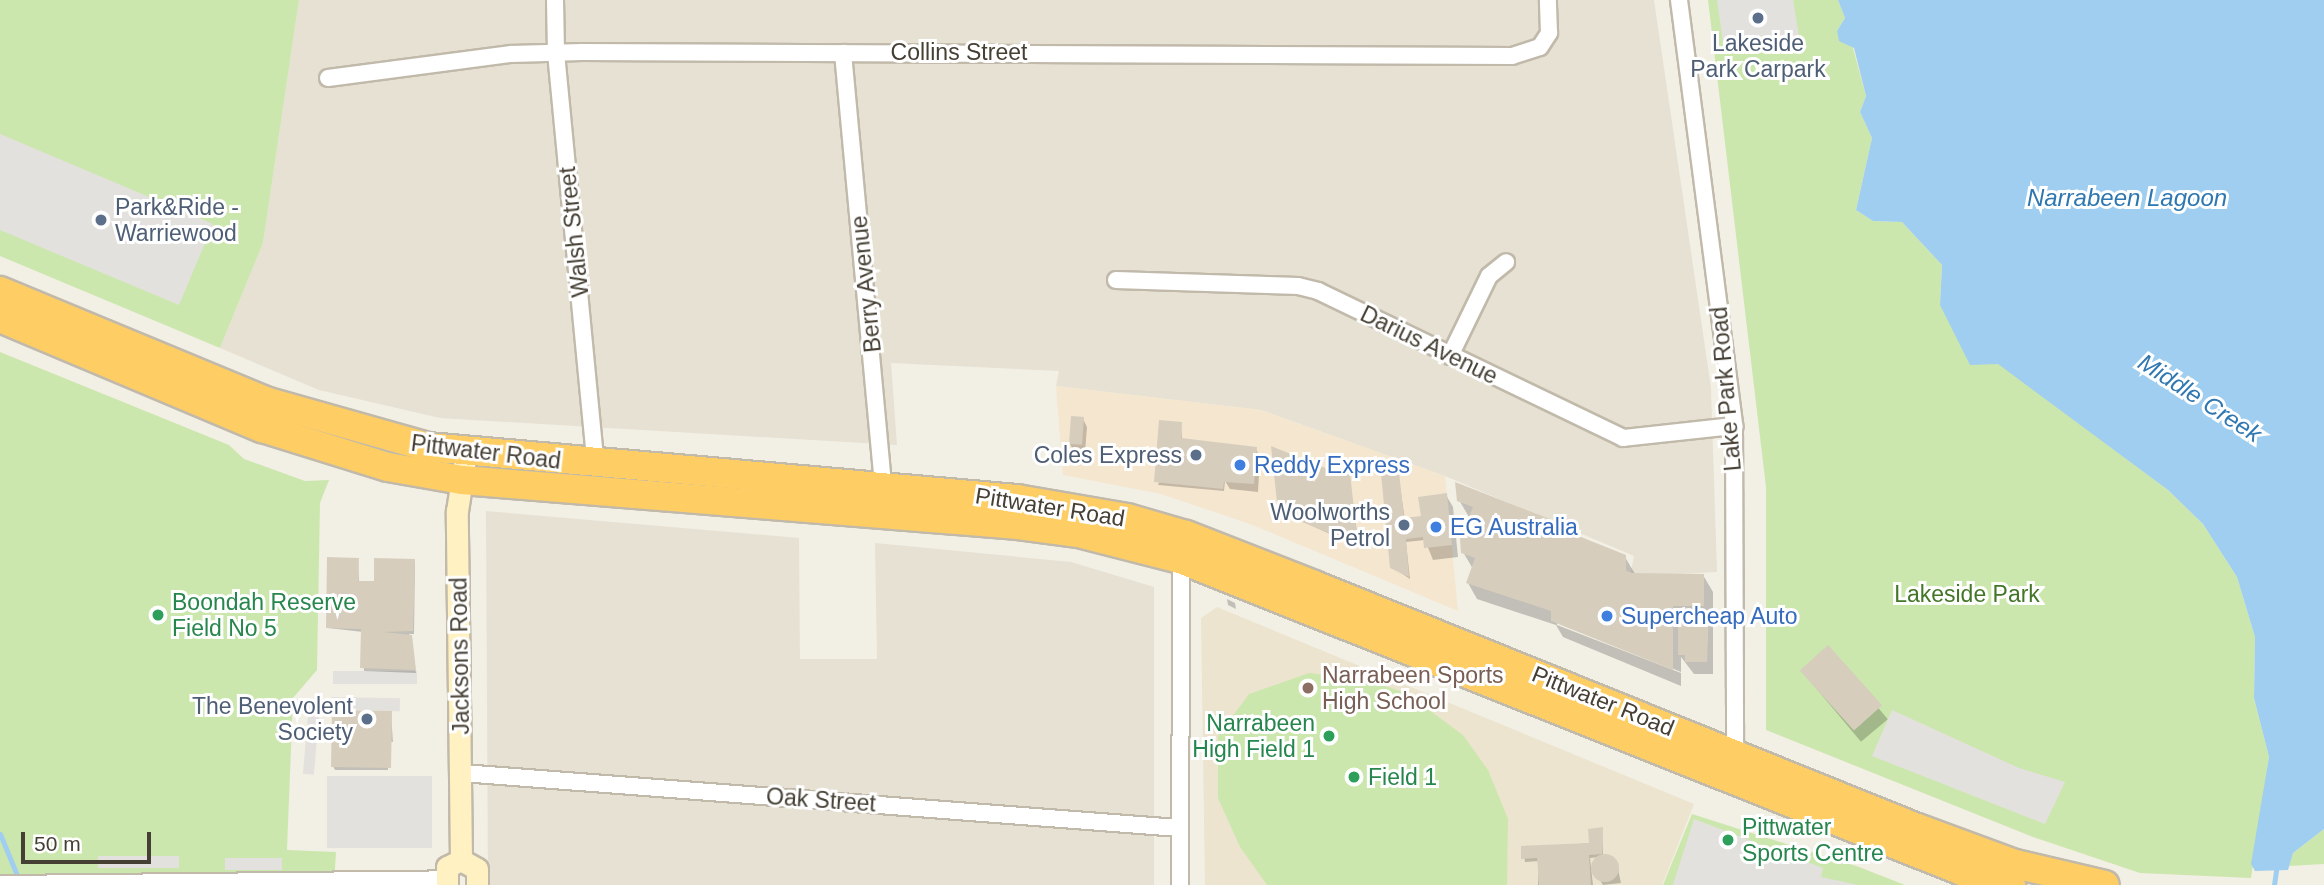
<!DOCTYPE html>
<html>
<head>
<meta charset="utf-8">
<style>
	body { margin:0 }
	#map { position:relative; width:2324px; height:885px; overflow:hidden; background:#f2efe5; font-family:Helvetica,sans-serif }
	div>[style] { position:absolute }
	.residential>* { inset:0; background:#e6e1d3 }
	.commercial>* { inset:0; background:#f5e6cf }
	.education>* { inset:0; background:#ece4ce }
	.green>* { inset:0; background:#cce7ad }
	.parking>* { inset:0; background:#e3e1dd; transform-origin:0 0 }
	.water>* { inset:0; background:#a0cef0 }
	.shadow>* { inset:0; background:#0003; transform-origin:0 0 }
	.stream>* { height:5px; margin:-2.5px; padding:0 2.5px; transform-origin:2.5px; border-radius:2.5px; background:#a0cef0 }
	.building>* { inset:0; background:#d7cdbd; transform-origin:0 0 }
	.round { border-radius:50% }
	.roads { filter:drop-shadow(2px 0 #c1b9aa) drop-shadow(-2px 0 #c1b9aa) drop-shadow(0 2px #c1b9aa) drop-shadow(0 -2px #c1b9aa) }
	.street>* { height:16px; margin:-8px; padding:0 8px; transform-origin:8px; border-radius:8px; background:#fff }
	.secondary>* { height:21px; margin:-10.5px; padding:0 10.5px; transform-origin:10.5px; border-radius:10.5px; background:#fff1c2 }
	.highway>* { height:28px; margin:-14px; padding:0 14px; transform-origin:14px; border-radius:14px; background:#fece64 }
	.dots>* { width:19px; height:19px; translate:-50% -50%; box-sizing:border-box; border:4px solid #fff; border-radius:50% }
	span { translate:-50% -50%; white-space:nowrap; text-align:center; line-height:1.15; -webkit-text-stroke:6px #fff; paint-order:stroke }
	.service-label { font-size:23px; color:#4e5e75 }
	.left { translate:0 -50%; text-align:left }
	.right { translate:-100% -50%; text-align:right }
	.street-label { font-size:23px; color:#453f34 }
	.shop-label { font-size:23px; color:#366cbe }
	.park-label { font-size:23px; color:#447628 }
	.leisure-label { font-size:23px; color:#27864d }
	.education-label { font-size:23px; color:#785e54 }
	.water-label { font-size:24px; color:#2e77b1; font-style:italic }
	.scale { position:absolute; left:21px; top:832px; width:130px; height:32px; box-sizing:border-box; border:4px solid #453f34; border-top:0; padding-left:9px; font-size:21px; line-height:24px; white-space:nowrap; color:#453f34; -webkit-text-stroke:5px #fff; paint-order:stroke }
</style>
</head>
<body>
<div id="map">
	<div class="residential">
		<div style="clip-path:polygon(299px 0,1654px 0,1711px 388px,1717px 572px,1630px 576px,1634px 556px,1445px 476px,1261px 410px,1056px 386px,1059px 371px,891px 363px,897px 445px,440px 418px,319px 390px,220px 348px,263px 243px)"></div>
		<div style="clip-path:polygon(486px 511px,799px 538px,800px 659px,877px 659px,875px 543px,1071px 562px,1154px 587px,1154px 885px,488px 885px)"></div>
	</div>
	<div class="commercial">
		<div style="clip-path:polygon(1056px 386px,1261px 410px,1445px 476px,1458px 611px,1250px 524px,1161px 494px,1063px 475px)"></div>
	</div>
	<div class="education">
		<div style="clip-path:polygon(1217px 607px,1694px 804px,1662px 885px,1205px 885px,1201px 618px)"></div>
	</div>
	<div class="green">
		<div style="clip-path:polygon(0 0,299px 0,263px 243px,220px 348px,0 256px)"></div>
		<div style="clip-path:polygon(1708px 0,1838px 0,1845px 18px,1837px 31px,1853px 48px,1866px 96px,1860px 112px,1872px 138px,1856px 210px,1873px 221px,1902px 222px,1942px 265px,1940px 305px,1998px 363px,2168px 490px,2203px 524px,2237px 577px,2255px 637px,2254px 698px,2269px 757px,2251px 878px,2140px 873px,2033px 837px,1766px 730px,1766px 487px)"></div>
		<div style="clip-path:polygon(0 352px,229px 445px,244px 459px,305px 481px,329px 480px,320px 503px,317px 670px,293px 698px,287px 850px,336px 852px,334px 885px,0 885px)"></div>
		<div style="clip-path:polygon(1309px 673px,1367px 680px,1406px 693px,1463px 735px,1488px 770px,1508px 819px,1507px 885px,1267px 885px,1240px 847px,1218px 798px,1218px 736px,1249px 694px)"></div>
		<div style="clip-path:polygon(1692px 814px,1859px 867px,1905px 885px,1663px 885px)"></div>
		<div style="clip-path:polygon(2324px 829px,2324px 864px,2289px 866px,2293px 853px)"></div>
	</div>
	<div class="parking">
		<div style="clip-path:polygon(1717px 0,1793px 0,1799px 36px,1723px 42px)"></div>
		<div style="clip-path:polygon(0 134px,213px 224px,179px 305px,0 230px)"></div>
		<div style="left:333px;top:671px;width:84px;height:13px"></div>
		<div style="left:332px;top:697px;width:68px;height:13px;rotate:1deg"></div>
		<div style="left:309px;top:704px;width:11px;height:70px;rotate:5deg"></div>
		<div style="clip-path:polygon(1892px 710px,2019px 768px,2065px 782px,2045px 824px,1872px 756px)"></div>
		<div style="left:327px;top:776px;width:105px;height:72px"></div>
		<div style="clip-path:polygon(1694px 819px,1823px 868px,1821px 877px,1858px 885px,1673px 885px)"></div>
		<div style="left:179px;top:856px;width:12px;height:81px;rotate:90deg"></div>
		<div style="left:282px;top:858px;width:12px;height:57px;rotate:90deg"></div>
	</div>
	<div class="water">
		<div style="clip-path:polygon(1838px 0,2324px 0,2324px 829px,2293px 853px,2288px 870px,2255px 871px,2251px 864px,2269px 757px,2254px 698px,2255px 637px,2237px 577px,2203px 524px,2168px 490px,1998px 364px,1970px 365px,1940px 305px,1942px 265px,1902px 222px,1873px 221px,1856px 210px,1872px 138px,1860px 112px,1866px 96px,1854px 48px,1839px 41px,1837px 31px,1845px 18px)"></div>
	</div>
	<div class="shadow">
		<div style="clip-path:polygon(1083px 419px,1087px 427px,1085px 452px,1074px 452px,1070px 444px)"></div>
		<div style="clip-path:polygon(1181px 424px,1182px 440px,1256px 449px,1260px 457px,1258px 492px,1230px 489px,1225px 481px,1224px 491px,1158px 485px)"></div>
		<div style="clip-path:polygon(1398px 473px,1405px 520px,1423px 518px,1446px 495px,1453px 507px,1458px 557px,1433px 560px,1425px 540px,1406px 542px,1410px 579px,1392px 567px)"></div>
		<div style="clip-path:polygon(1349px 475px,1359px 547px,1279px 511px,1340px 476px)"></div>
		<div style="clip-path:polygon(1459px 500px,1577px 532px,1581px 539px,1625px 557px,1635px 574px,1703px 575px,1713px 592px,1713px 674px,1694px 674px,1681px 657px,1681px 672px,1557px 621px,1557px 625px,1681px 673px,1681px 686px,1563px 637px,1556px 625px,1477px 599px,1468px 583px,1473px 569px,1463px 552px,1469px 517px)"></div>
		<div style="clip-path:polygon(358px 560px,359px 583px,375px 583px,413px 561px,415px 564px,414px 634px,409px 634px,416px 673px,364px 671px,363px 632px,328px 628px)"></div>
		<div style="clip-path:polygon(1227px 599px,1235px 603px,1236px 609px,1228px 605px)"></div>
		<div style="left:1828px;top:648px;width:93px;height:35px;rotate:50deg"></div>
		<div style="clip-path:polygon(391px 713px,393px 742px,388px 741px,388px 770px,335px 770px,333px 766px)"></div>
		<div style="clip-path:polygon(1602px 829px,1603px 856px,1617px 865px,1621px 883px,1603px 885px,1594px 871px,1600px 857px,1590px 858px,1593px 885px,1538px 885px,1539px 861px,1525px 862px,1523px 848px,1591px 843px)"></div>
	</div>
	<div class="stream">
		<div style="left:0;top:834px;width:50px;rotate:67.6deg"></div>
		<div style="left:2274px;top:885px;width:21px;rotate:-82deg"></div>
	</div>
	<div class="building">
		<div style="left:1071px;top:416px;width:13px;height:28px;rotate:4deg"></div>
		<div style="clip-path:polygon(1159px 420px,1182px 422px,1181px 438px,1257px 447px,1254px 484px,1224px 482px,1223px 489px,1154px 482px)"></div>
		<div style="clip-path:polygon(1271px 446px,1340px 474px,1350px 473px,1358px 545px,1278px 512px)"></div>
		<div style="clip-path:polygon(1380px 463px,1399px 472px,1404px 518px,1421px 516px,1418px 497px,1447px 493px,1452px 545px,1424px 548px,1423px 537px,1406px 539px,1409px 577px,1390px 568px)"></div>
		<div style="clip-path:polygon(1455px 482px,1578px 530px,1576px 535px,1626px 555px,1626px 571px,1633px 573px,1704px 574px,1704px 606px,1673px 606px,1673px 670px,1551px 621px,1551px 611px,1466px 583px,1475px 558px,1461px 553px,1460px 539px,1473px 507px,1457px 501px)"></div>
		<div style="clip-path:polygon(327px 557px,359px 558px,358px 581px,374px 581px,374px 558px,415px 559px,413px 631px,383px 632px,412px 635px,416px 670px,360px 668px,361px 629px,326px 628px)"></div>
		<div style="clip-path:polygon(1696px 609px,1709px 611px,1707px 662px,1685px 662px,1685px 655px,1678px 655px,1678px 611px)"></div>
		<div style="left:1828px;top:645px;width:81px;height:38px;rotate:48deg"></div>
		<div style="left:332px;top:710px;width:60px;height:57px;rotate:1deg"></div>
		<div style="clip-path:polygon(1603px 827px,1602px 854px,1589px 855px,1591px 885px,1539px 885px,1537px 858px,1521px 859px,1521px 846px,1589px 843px,1588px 829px)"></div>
		<div class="round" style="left:1591px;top:854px;width:28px;height:28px"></div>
	</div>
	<div class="roads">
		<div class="street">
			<div style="left:555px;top:0;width:53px;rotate:88.9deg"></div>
			<div style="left:556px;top:53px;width:414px;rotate:84.5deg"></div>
			<div style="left:1679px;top:0;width:430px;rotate:82.6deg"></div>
			<div style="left:1734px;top:426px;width:333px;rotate:89.8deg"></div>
			<div style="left:843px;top:53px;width:441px;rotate:84.7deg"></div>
			<div style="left:328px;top:78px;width:185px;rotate:-7.5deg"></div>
			<div style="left:511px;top:54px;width:71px;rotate:-1.6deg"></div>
			<div style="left:582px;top:52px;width:930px;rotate:0.25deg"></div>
			<div style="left:1512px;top:56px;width:29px;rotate:-18deg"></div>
			<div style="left:1540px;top:47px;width:17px;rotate:-57deg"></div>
			<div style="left:1549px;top:33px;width:33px;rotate:-92deg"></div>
			<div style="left:1116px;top:280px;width:182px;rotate:1.9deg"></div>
			<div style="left:1298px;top:286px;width:21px;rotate:14deg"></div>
			<div style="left:1318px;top:291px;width:339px;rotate:25.7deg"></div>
			<div style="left:1623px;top:438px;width:112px;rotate:-6.2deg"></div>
			<div style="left:1450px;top:356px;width:89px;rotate:-64deg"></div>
			<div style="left:1489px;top:276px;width:22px;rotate:-39deg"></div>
			<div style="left:462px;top:773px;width:719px;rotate:4.39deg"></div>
			<div style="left:0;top:884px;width:445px;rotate:-0.6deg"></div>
			<div style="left:1180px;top:885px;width:330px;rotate:-89.8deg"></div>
		</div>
		<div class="secondary">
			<div style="left:461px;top:860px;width:349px;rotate:-90.7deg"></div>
			<div style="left:457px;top:511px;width:59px;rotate:-81.2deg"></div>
			<div style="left:447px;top:885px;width:18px;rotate:-90deg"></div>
			<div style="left:447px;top:867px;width:16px;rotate:-27deg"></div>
			<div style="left:461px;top:860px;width:18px;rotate:29deg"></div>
			<div style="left:477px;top:869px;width:16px;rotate:90deg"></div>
		</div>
		<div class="highway">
			<div style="left:0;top:291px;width:287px;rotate:22.5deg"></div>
			<div style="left:265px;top:401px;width:169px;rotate:15.8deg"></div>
			<div style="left:428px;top:447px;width:591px;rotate:5.05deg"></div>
			<div style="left:1017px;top:499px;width:112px;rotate:9.8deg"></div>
			<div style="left:1127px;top:518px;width:61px;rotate:16.1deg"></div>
			<div style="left:1186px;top:535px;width:137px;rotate:21.3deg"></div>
			<div style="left:1314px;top:585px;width:650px;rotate:21.95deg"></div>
			<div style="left:1917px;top:828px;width:104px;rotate:20.2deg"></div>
			<div style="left:2015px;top:864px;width:92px;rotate:13.1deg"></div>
			<div style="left:0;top:318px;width:284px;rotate:22.8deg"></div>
			<div style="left:262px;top:428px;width:132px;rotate:17.2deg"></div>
			<div style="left:388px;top:467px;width:75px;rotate:10deg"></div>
			<div style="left:462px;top:480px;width:558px;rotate:4.63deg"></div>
			<div style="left:1018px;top:525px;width:61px;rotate:7.6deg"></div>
			<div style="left:1078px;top:533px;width:105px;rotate:14.3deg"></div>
			<div style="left:1180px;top:559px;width:842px;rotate:21.75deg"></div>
			<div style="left:1962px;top:871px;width:51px;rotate:15.9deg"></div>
		</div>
	</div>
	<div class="dots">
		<div style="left:1758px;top:18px;background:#5c6f8a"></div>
		<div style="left:101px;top:220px;background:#5c6f8a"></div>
		<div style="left:1196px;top:455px;background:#5c6f8a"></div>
		<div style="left:1240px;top:465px;background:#3f7fe0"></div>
		<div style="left:1404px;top:525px;background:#5c6f8a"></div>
		<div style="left:1436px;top:527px;background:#3f7fe0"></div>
		<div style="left:158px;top:615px;background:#2e9e5b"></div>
		<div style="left:1607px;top:616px;background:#3f7fe0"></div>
		<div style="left:1308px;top:688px;background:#8d6e63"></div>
		<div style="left:367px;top:719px;background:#5c6f8a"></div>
		<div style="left:1329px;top:736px;background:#2e9e5b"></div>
		<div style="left:1354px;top:777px;background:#2e9e5b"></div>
		<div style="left:1728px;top:840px;background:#2e9e5b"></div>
	</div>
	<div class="service-label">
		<span style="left:1758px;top:56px">Lakeside<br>Park Carpark</span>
		<span class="left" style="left:115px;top:220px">Park&amp;Ride -<br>Warriewood</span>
		<span class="right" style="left:1182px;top:455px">Coles Express</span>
		<span class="right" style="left:1390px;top:525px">Woolworths<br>Petrol</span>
		<span class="right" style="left:353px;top:719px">The Benevolent<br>Society</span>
	</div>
	<div class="street-label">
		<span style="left:959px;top:52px">Collins Street</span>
		<span style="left:574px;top:232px;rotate:-96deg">Walsh Street</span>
		<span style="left:866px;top:284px;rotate:-96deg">Berry Avenue</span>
		<span style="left:1429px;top:345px;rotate:26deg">Darius Avenue</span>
		<span style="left:1726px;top:389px;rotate:-95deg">Lake Park Road</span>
		<span style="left:486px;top:452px;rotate:7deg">Pittwater Road</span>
		<span style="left:1050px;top:507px;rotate:9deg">Pittwater Road</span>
		<span style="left:460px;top:656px;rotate:-91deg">Jacksons Road</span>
		<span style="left:1603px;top:701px;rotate:22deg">Pittwater Road</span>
		<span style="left:821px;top:800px;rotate:4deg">Oak Street</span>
	</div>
	<div class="shop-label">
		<span class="left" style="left:1254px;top:465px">Reddy Express</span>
		<span class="left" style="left:1450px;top:527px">EG Australia</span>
		<span class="left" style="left:1621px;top:616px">Supercheap Auto</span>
	</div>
	<div class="park-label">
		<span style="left:1967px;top:594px">Lakeside Park</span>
	</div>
	<div class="leisure-label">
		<span class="left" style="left:172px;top:615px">Boondah Reserve<br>Field No 5</span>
		<span class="right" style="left:1315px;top:736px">Narrabeen<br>High Field 1</span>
		<span class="left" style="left:1368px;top:777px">Field 1</span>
		<span class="left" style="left:1742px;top:840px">Pittwater<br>Sports Centre</span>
	</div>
	<div class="education-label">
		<span class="left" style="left:1322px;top:688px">Narrabeen Sports<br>High School</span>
	</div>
	<div class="water-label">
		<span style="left:2127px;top:198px">Narrabeen Lagoon</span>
		<span style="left:2200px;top:398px;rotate:33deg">Middle Creek</span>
	</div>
	<div class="scale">50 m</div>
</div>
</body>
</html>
